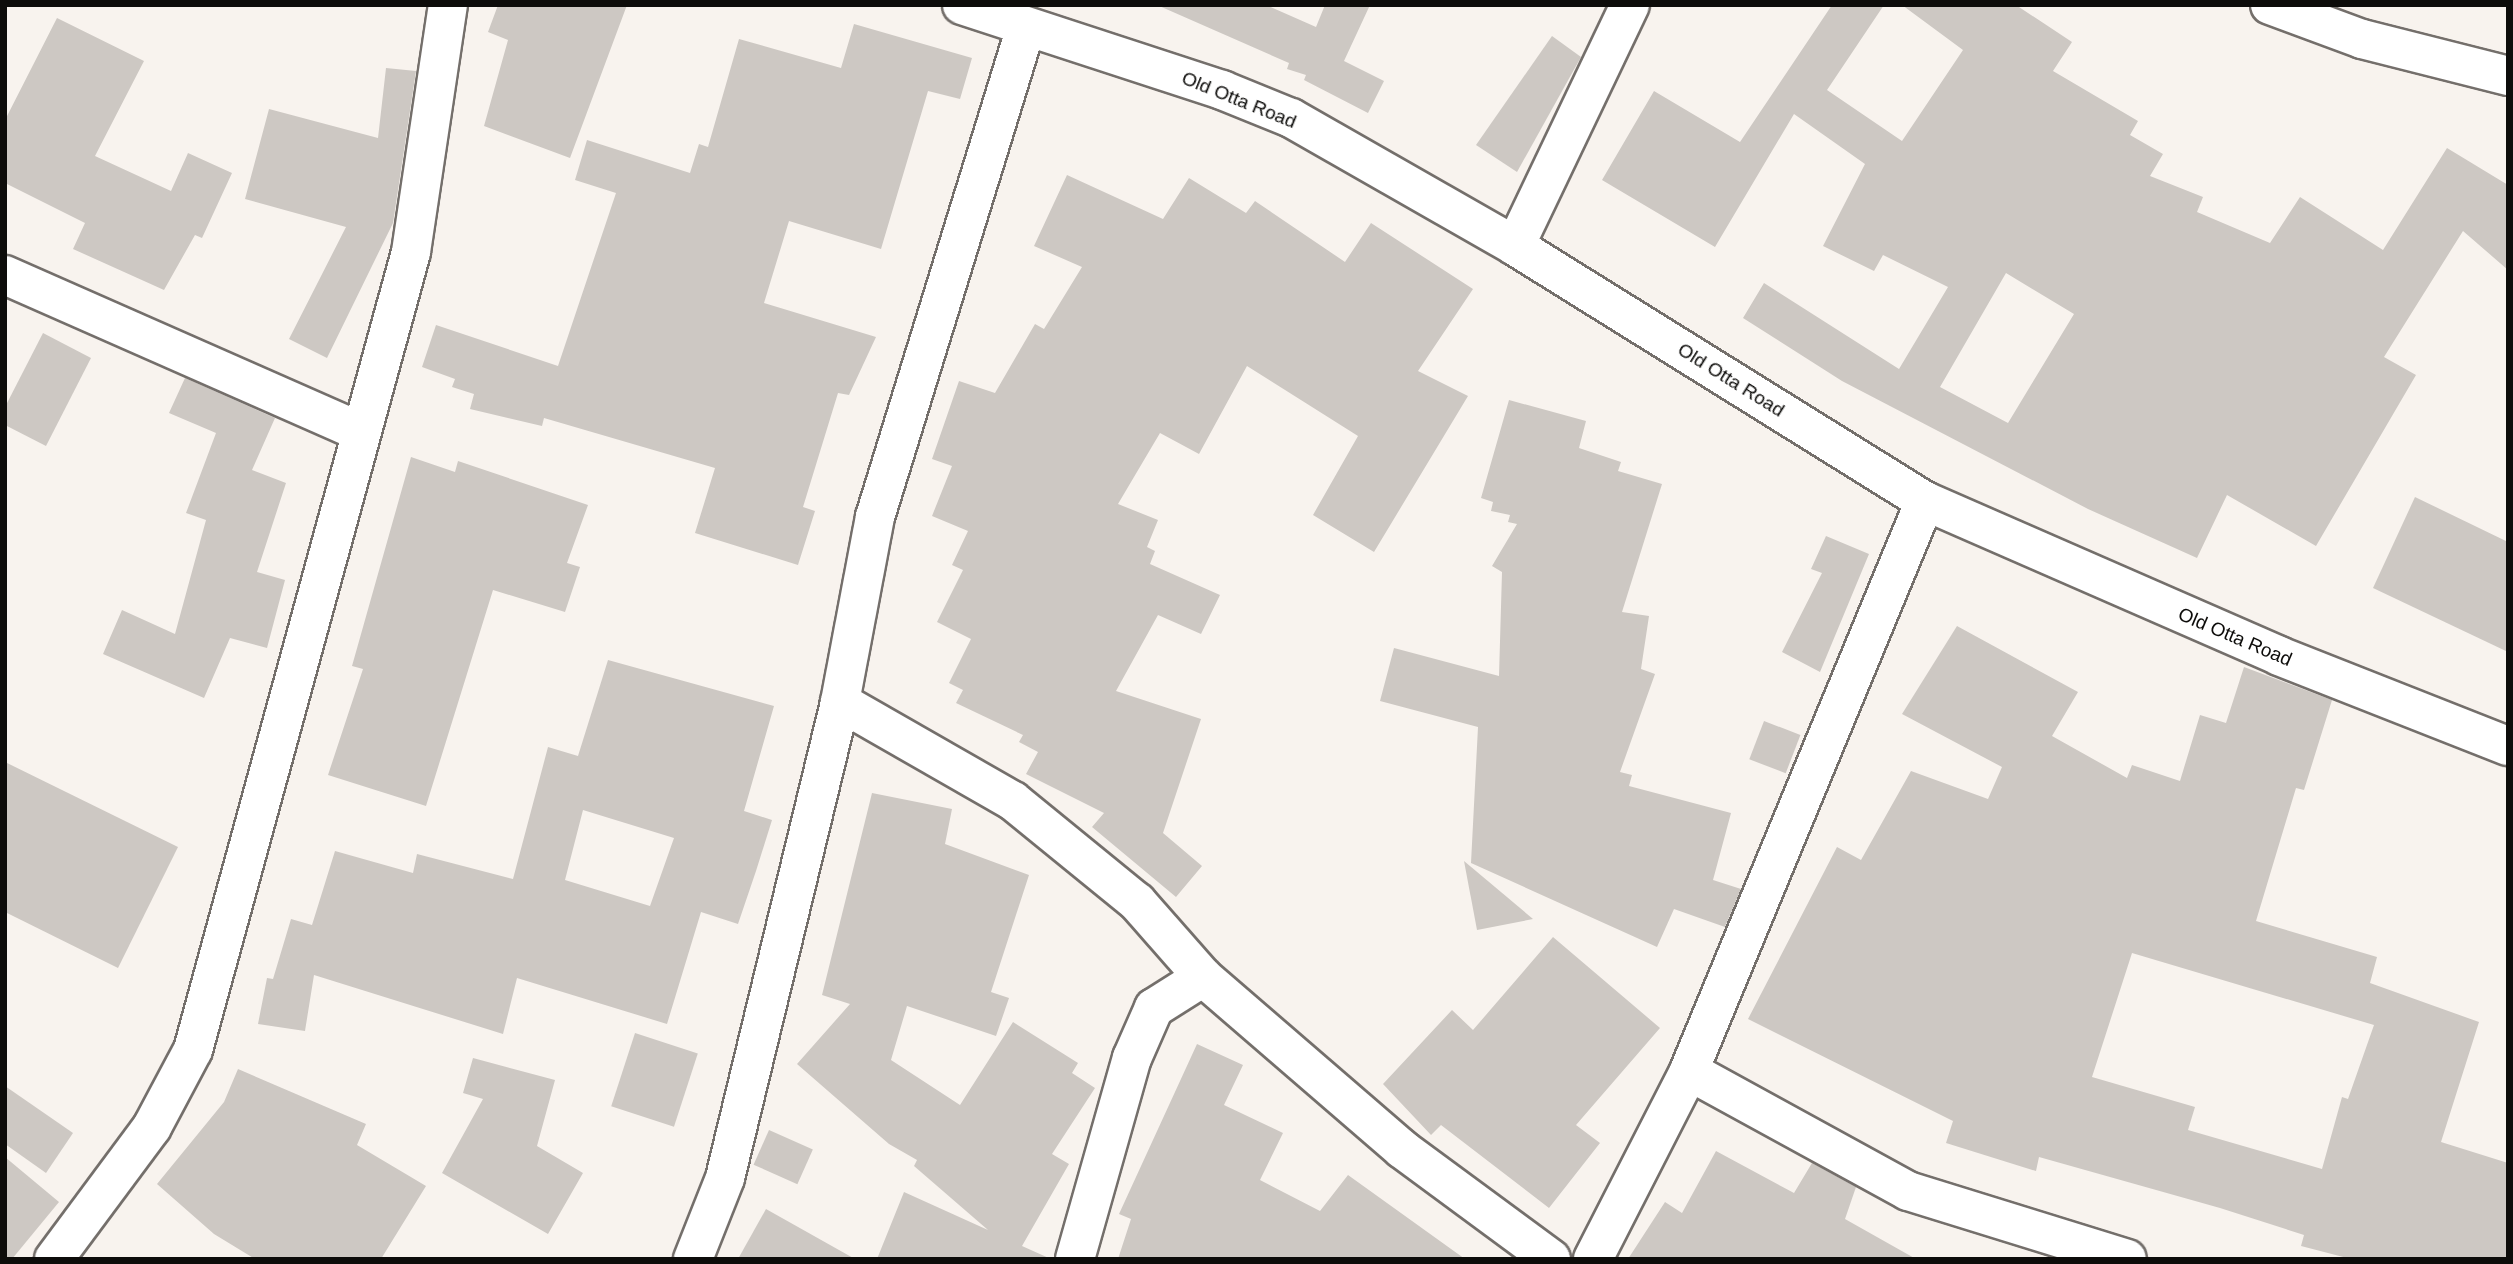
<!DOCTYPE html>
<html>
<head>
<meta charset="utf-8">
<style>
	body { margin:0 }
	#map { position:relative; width:2513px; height:1264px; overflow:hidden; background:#f8f3ee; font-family:Helvetica,sans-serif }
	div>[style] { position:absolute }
	.building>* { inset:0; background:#cdc8c3; transform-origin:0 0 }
	.roads { filter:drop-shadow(2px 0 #746f6b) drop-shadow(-2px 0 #746f6b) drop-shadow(0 2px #746f6b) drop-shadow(0 -2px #746f6b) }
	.street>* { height:38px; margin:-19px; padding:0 19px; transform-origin:19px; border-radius:19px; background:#fff }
	.secondary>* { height:38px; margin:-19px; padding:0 19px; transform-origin:19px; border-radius:19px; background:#fff }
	span { translate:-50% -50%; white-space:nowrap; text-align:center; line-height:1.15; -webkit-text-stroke:7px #fff; paint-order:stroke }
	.street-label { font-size:19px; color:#0d0c0a }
	.frame { position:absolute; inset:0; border:7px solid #0d0c0a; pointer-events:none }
</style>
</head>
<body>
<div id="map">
	<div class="building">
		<div style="clip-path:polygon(498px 5px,627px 5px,570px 158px,484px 126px,508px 40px,488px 32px)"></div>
		<div style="clip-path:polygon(1157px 5px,1266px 5px,1316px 27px,1325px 5px,1370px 5px,1344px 61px,1384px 81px,1368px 113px,1304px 80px,1306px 75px,1287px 69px,1289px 63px)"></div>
		<div style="clip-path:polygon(evenodd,1832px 5px,1884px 5px,1827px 90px,1902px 141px,1963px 50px,1902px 5px,2016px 5px,2072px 42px,2053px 71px,2138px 121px,2130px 135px,2163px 154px,2150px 176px,2203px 197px,2197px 212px,2270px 243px,2300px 197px,2383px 250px,2447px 148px,2508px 185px,2508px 270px,2463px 231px,2384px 357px,2416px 375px,2316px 546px,2227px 495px,2197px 558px,2088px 509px,1842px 381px,1743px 318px,1764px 283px,1899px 369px,1948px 287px,1883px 255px,1874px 271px,1823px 246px,1865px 164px,1794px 114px,1715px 247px,1602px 180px,1654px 91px,1740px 142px,1832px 5px,2006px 273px,2074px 314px,2008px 423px,1940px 387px,2006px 273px)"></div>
		<div style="clip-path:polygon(57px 18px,144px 61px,95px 156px,171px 191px,188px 153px,232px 173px,202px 238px,195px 235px,164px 290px,73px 249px,85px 223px,5px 183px,5px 120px)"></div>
		<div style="clip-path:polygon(854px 24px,972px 58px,960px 99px,928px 91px,881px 249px,789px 221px,764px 303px,876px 337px,849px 395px,838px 393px,803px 507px,815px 511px,798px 565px,695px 533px,715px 468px,544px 418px,542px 426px,470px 409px,474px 394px,452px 387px,455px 379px,422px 367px,436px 325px,558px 366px,616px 193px,575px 180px,587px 140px,690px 173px,699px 144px,708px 147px,739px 39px,841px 68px)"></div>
		<div style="clip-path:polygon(1552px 36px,1581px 57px,1517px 172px,1476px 145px)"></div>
		<div style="clip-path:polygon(386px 68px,416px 71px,393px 223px,327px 358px,289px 339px,346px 227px,245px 199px,269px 109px,378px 138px)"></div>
		<div style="clip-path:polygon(1067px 175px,1163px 219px,1189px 178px,1246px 213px,1255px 201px,1345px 262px,1371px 223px,1473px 289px,1418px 371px,1468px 396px,1374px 552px,1313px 515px,1358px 436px,1247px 366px,1199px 454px,1160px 433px,1118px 504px,1158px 520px,1147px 547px,1155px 551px,1150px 564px,1220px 595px,1201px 634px,1158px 615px,1116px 691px,1201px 719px,1163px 833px,1202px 866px,1176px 897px,1092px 827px,1104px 813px,1026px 774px,1038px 752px,1019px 742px,1023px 735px,956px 703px,963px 690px,949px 683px,971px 639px,937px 622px,963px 570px,952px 565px,968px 531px,932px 516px,952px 466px,932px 459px,959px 381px,995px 393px,1035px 324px,1044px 329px,1082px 267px,1034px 246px)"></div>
		<div style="clip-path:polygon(43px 333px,91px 358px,46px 446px,5px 425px,5px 407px)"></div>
		<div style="clip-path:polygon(185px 378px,275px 418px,252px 470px,286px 483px,257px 572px,285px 580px,267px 648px,230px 638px,204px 698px,103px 654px,122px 610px,175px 634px,206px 520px,186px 513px,216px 433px,169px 413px)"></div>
		<div style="clip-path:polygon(1509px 400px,1586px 421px,1579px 448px,1621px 462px,1618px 471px,1662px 484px,1622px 612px,1649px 616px,1641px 669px,1655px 674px,1620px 772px,1632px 775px,1629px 786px,1731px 813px,1713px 880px,1741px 889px,1725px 927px,1674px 909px,1657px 947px,1471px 863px,1478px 727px,1380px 701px,1394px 648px,1499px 676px,1502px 572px,1492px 566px,1517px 524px,1508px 522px,1510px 515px,1491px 511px,1493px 502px,1481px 498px)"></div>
		<div style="clip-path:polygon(411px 457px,455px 472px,458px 461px,588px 505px,567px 563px,580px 567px,565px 612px,493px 590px,426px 806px,328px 775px,363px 669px,352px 666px)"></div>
		<div style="clip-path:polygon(2415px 497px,2508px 542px,2508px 652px,2373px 588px)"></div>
		<div style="clip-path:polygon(1826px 536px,1869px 554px,1820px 672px,1782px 652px,1822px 573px,1811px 569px)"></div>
		<div style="clip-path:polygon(evenodd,1957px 626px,2078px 692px,2052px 736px,2127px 778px,2132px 765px,2180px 781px,2200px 715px,2226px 723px,2244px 667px,2332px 700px,2304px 790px,2296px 788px,2256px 921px,2377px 957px,2370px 983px,2479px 1022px,2441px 1142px,2508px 1163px,2508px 1259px,2351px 1259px,2301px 1246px,2304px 1235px,2220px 1208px,2039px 1157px,2036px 1171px,1946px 1143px,1953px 1121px,1748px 1019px,1837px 847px,1861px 860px,1911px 771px,1988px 799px,2002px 767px,1902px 714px,1957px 626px,2132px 953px,2374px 1025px,2348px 1099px,2342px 1097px,2322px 1169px,2188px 1130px,2195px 1107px,2092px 1077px,2132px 953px)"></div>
		<div style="clip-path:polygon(evenodd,608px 660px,774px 706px,744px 811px,772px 820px,756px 871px,738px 924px,701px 912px,667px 1024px,517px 978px,503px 1034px,314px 975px,305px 1031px,258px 1024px,267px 978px,273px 979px,291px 919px,312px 925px,335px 851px,413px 873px,417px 854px,513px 879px,548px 747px,578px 756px,608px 660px,583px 810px,674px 838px,650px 906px,565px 880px,583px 810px)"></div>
		<div style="left:1764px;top:721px;width:39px;height:41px;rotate:21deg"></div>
		<div style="clip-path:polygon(5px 762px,178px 847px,118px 968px,5px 912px)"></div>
		<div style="clip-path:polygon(872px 793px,952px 809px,945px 844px,1029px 875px,991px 992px,1009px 998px,996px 1036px,907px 1006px,891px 1060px,960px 1105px,1013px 1022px,1078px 1063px,1072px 1073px,1095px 1088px,1052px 1154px,1069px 1164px,1022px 1246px,1051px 1259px,877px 1259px,904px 1192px,988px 1230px,914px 1166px,917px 1160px,889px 1144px,797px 1064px,850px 1004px,822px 995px)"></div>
		<div style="clip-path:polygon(1464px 861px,1533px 919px,1477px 930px)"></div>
		<div style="clip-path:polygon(1553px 937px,1660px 1028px,1576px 1125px,1600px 1143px,1549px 1208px,1441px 1125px,1431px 1135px,1383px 1084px,1452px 1010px,1473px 1030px)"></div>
		<div style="left:635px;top:1033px;width:66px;height:77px;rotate:18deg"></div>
		<div style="clip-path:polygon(1197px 1044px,1243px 1065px,1224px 1105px,1283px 1133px,1260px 1180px,1320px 1211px,1348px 1175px,1465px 1259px,1118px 1259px,1131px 1219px,1119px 1214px)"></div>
		<div style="clip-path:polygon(473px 1058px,555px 1080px,537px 1146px,583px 1173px,548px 1234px,442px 1173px,483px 1099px,463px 1093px)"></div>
		<div style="clip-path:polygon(238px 1069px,366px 1124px,357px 1145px,426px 1186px,381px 1259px,255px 1259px,214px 1234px,157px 1184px,224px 1102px)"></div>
		<div style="clip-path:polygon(5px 1086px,73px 1133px,46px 1173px,5px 1144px)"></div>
		<div style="left:769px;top:1130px;width:48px;height:38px;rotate:24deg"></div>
		<div style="clip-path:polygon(1716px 1151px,1794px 1193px,1812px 1163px,1856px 1187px,1845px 1219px,1916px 1259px,1628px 1259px,1665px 1202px,1682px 1213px)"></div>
		<div style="clip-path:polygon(5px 1157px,59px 1202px,12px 1259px,5px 1259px)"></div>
		<div style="clip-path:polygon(766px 1209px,855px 1259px,738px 1259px)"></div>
	</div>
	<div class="roads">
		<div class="street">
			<div style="left:2270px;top:5px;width:98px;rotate:20.3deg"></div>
			<div style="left:2362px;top:39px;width:151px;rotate:14.2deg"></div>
			<div style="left:1515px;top:246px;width:267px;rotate:-64.5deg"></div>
			<div style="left:5px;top:275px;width:389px;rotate:23.8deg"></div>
			<div style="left:840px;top:702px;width:199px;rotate:29.8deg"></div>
			<div style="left:1013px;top:801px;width:160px;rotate:39.2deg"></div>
			<div style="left:1137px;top:902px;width:100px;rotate:48.7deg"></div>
			<div style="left:1203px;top:977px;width:263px;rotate:40.8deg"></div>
			<div style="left:1402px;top:1149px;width:185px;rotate:36.4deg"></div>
			<div style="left:1689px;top:1071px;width:250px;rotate:28.7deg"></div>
			<div style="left:1908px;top:1191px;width:229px;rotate:17.2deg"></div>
			<div style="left:54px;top:1259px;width:164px;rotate:-53.4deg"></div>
			<div style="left:152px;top:1127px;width:87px;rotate:-62deg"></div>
			<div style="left:193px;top:1050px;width:827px;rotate:-74.72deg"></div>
			<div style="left:411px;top:252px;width:250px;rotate:-81.5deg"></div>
			<div style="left:693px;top:1259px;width:87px;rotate:-68.4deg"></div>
			<div style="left:725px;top:1178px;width:490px;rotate:-76.4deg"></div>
			<div style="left:840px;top:702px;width:188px;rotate:-79.3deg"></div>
			<div style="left:875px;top:517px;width:513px;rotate:-72.87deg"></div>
			<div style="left:1075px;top:1259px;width:209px;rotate:-74.2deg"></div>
			<div style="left:1132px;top:1058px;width:55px;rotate:-66.3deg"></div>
			<div style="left:1154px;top:1008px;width:58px;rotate:-32.3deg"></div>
			<div style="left:1593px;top:1259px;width:211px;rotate:-62.9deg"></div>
			<div style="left:1689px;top:1071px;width:617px;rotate:-67.51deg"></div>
		</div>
		<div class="secondary">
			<div style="left:962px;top:5px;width:274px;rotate:18.1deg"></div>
			<div style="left:1222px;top:90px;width:74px;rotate:22.1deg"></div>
			<div style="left:1291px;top:118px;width:258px;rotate:29.7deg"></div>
			<div style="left:1515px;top:246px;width:483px;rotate:31.9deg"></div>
			<div style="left:1925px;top:501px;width:386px;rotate:23.6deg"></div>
			<div style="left:2279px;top:656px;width:246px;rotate:21.5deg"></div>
		</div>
	</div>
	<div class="street-label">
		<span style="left:1239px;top:100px;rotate:22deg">Old Otta Road</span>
		<span style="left:1731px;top:380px;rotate:32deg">Old Otta Road</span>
		<span style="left:2235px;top:637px;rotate:23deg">Old Otta Road</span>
	</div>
	<div class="frame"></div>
</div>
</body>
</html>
